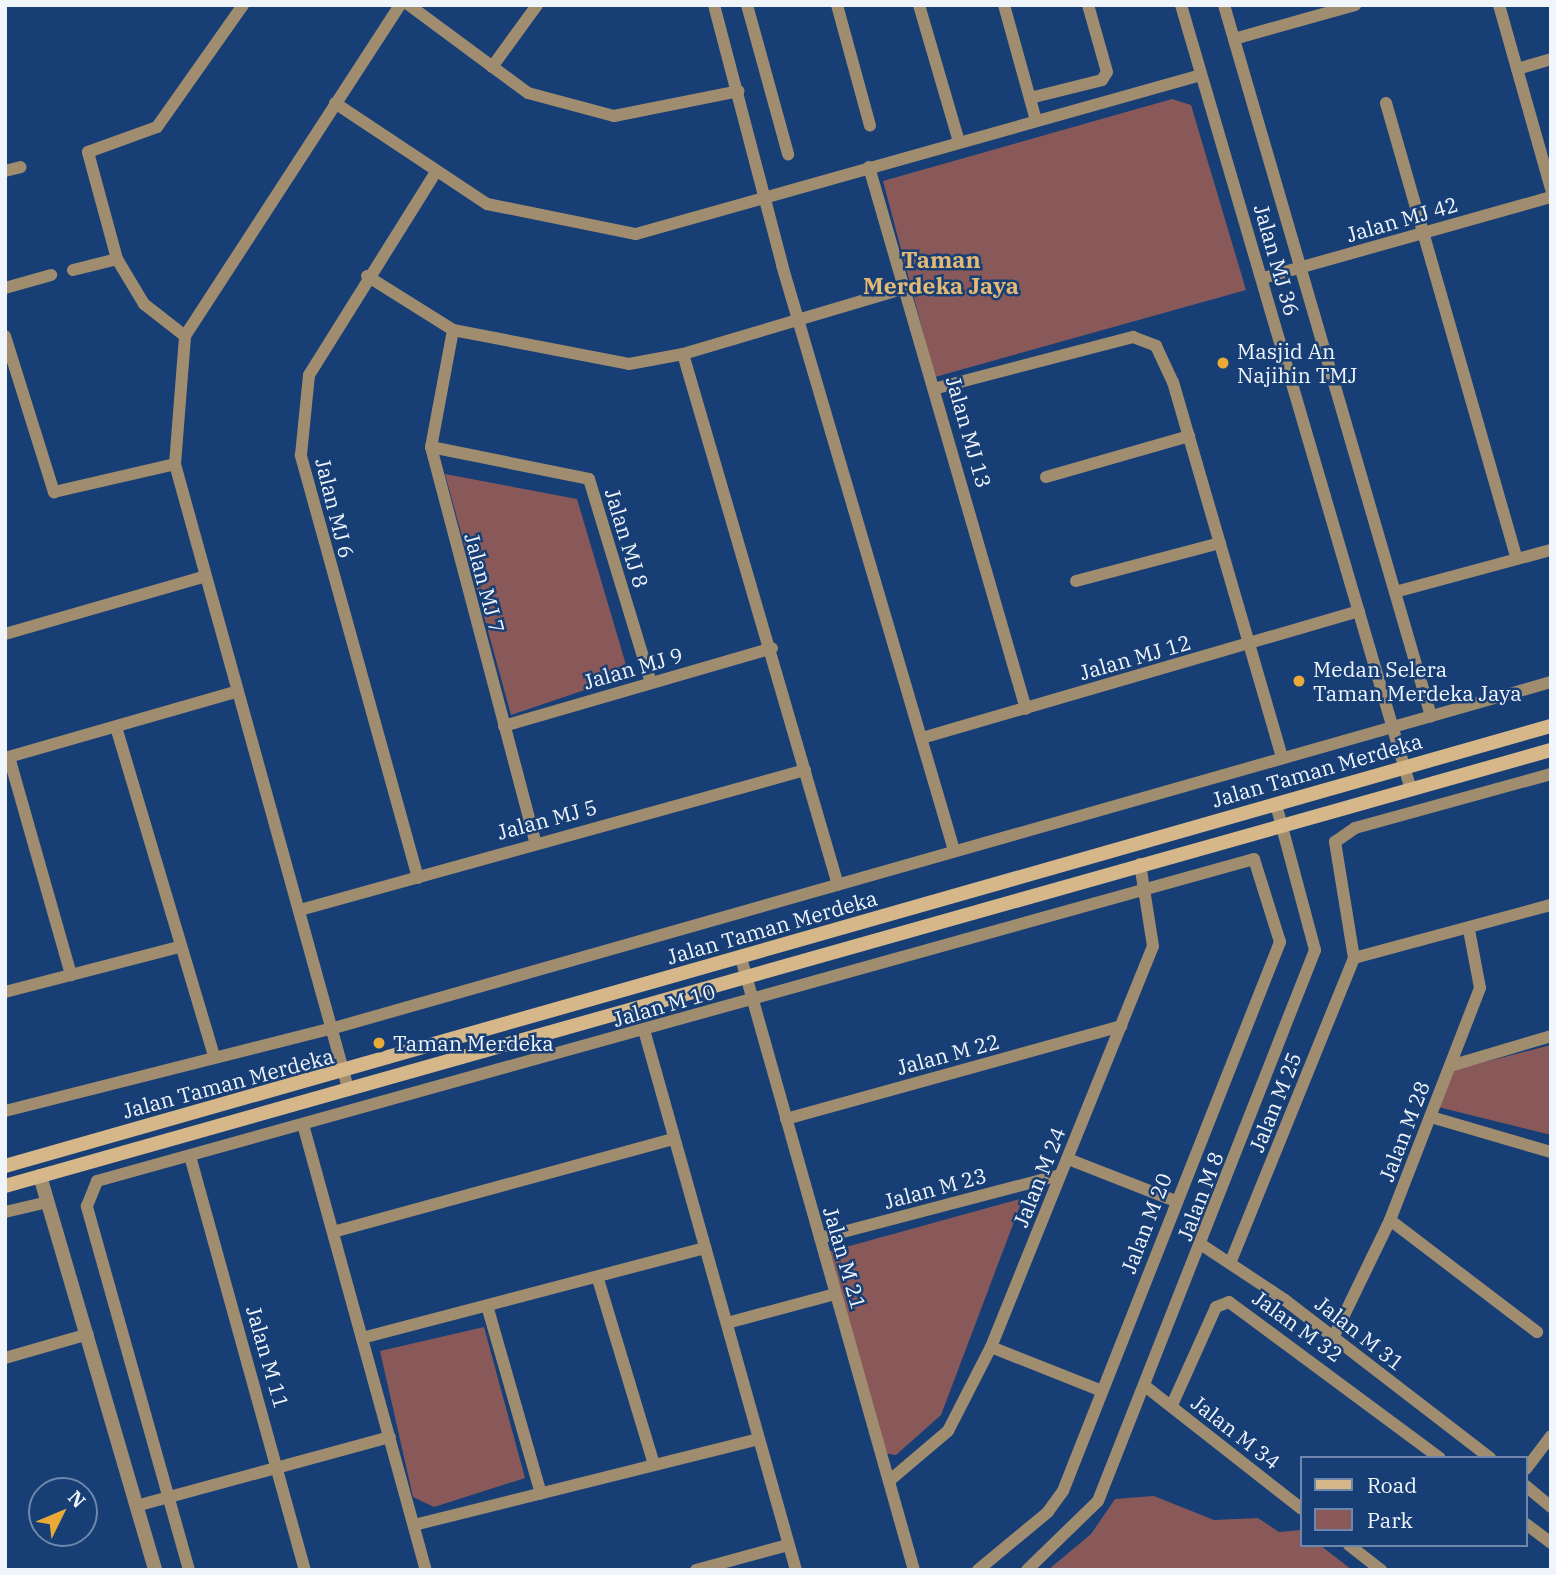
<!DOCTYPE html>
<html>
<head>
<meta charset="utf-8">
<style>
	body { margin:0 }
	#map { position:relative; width:1556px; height:1575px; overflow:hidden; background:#173e75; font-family:"IBM Plex Serif",serif }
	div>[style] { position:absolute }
	.green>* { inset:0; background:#89595a }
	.minor>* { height:12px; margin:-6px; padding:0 6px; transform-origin:6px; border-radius:6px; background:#a08c6f }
	.tertiary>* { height:14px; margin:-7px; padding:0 7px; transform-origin:7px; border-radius:7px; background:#a08c6f }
	.secondary>* { height:14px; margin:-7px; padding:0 7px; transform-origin:7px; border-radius:7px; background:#d6b789 }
	.dots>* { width:19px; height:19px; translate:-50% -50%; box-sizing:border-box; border:4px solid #173e75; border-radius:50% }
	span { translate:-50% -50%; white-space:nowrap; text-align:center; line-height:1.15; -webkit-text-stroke:5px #173e75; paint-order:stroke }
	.street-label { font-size:21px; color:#f0f5fc }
	.poi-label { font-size:21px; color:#f0f5fc }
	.left { translate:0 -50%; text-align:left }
	.neighbourhood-label { font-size:23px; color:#e4b974; font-weight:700 }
	.frame { position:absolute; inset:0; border:7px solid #f0f5fc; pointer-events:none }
	.legend { position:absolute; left:1300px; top:1456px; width:228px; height:91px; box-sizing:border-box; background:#173e75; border:2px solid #6e87ab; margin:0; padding:9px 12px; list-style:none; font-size:21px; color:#f0f5fc }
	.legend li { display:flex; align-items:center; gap:14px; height:35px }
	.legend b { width:35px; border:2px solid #6e87ab }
	.north { position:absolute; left:28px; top:1477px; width:70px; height:70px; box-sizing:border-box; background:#173e75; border:2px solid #6e87ab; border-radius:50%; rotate:47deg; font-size:19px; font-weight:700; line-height:28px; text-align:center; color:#f0f5fc }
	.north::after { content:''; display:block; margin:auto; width:24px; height:32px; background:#e9aa38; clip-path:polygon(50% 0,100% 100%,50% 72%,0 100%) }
</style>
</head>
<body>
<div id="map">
	<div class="green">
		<div style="clip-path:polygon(1172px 99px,1191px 105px,1246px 290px,935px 377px,883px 181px)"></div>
		<div style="clip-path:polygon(445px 474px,577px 499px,629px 675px,511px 715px)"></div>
		<div style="clip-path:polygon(1551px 1045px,1551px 1135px,1438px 1107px,1453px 1070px)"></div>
		<div style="clip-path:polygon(1023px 1198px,941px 1415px,896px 1455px,884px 1453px,828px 1252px)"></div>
		<div style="clip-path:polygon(484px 1327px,525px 1478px,434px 1507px,413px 1497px,380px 1351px)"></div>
		<div style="clip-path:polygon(1154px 1496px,1214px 1520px,1258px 1518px,1279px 1532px,1300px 1530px,1302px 1545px,1320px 1545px,1352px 1570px,1048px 1570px,1091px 1534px,1115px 1499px)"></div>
	</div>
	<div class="minor">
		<div style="left:409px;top:5px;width:148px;rotate:36.5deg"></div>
		<div style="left:528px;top:93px;width:89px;rotate:15deg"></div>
		<div style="left:614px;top:116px;width:127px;rotate:-11.3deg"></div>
		<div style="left:714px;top:5px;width:269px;rotate:75.3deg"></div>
		<div style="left:782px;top:265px;width:610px;rotate:73.62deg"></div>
		<div style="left:747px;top:5px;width:155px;rotate:74.6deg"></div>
		<div style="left:837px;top:5px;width:125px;rotate:74.7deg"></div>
		<div style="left:919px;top:5px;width:143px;rotate:73.7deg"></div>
		<div style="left:1004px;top:5px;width:119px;rotate:74.5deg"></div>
		<div style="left:1181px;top:5px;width:818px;rotate:73.67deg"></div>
		<div style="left:1224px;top:5px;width:741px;rotate:73.77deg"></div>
		<div style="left:1499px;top:5px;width:191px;rotate:74.2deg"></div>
		<div style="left:1234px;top:39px;width:126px;rotate:-15.7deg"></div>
		<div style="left:492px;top:67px;width:77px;rotate:-54deg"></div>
		<div style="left:1517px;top:69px;width:35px;rotate:-16deg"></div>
		<div style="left:1030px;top:98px;width:74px;rotate:-14deg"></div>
		<div style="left:1102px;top:80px;width:9px;rotate:-58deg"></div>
		<div style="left:1107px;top:72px;width:70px;rotate:-105.8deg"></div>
		<div style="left:335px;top:103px;width:182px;rotate:33.6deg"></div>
		<div style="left:487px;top:204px;width:152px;rotate:11.4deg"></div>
		<div style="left:636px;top:234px;width:587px;rotate:-15.72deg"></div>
		<div style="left:1386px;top:103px;width:474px;rotate:74deg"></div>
		<div style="left:869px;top:167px;width:564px;rotate:73.85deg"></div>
		<div style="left:5px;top:171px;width:16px;rotate:-14deg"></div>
		<div style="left:73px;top:270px;width:45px;rotate:-14deg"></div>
		<div style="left:367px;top:276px;width:102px;rotate:32.1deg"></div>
		<div style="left:453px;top:330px;width:179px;rotate:10.9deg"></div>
		<div style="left:629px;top:364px;width:55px;rotate:-10.5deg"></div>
		<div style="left:683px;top:354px;width:233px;rotate:-16.5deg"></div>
		<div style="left:1263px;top:278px;width:299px;rotate:-15.7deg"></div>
		<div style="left:5px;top:288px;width:48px;rotate:-15.8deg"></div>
		<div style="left:453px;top:330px;width:119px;rotate:100.6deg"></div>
		<div style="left:431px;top:447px;width:408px;rotate:75.2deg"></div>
		<div style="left:5px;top:336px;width:164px;rotate:72.6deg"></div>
		<div style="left:54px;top:492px;width:124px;rotate:-13deg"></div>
		<div style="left:185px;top:336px;width:52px;rotate:-142deg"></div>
		<div style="left:144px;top:304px;width:52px;rotate:-121deg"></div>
		<div style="left:117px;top:259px;width:111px;rotate:-105.2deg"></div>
		<div style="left:88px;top:152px;width:73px;rotate:-19.9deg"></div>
		<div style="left:157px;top:127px;width:149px;rotate:-54.8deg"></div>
		<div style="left:683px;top:354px;width:553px;rotate:73.73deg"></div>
		<div style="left:937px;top:388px;width:203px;rotate:-14.6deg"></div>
		<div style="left:1133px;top:337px;width:25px;rotate:21deg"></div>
		<div style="left:1156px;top:346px;width:40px;rotate:65deg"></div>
		<div style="left:1173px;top:382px;width:391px;rotate:73.8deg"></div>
		<div style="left:431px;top:447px;width:161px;rotate:11.4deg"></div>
		<div style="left:589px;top:479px;width:213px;rotate:73.1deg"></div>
		<div style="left:1046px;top:477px;width:149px;rotate:-16deg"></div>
		<div style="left:1076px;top:581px;width:149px;rotate:-14.8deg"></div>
		<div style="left:1395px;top:592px;width:162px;rotate:-15.1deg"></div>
		<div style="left:5px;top:634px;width:205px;rotate:-16.1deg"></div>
		<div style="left:504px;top:726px;width:279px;rotate:-16.2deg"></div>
		<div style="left:116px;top:727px;width:343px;rotate:73.4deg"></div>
		<div style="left:922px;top:738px;width:455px;rotate:-16.2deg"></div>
		<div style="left:9px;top:757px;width:227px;rotate:74.1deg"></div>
		<div style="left:5px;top:758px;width:239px;rotate:-16deg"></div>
		<div style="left:418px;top:878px;width:439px;rotate:-105.5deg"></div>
		<div style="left:301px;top:455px;width:80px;rotate:-84.3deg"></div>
		<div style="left:309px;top:375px;width:239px;rotate:-58deg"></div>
		<div style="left:300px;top:910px;width:524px;rotate:-15.49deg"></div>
		<div style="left:741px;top:958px;width:636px;rotate:74.22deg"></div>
		<div style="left:1354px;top:958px;width:204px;rotate:-15.1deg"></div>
		<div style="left:5px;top:992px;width:180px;rotate:-14.5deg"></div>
		<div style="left:644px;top:1030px;width:561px;rotate:74.28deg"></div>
		<div style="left:1450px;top:1066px;width:105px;rotate:-16.5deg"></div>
		<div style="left:348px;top:1088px;width:648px;rotate:-105.5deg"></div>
		<div style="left:175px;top:464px;width:128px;rotate:-85.5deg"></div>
		<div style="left:185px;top:336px;width:395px;rotate:-57deg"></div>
		<div style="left:5px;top:1111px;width:339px;rotate:-14.2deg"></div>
		<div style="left:334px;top:1028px;width:1265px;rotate:-15.87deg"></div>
		<div style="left:1431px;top:1117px;width:125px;rotate:16.3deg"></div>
		<div style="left:786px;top:1119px;width:348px;rotate:-15.5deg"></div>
		<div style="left:304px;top:1128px;width:459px;rotate:74.6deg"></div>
		<div style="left:190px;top:1156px;width:430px;rotate:74.5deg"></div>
		<div style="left:1068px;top:1159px;width:115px;rotate:21.4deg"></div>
		<div style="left:5px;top:1212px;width:44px;rotate:-13.1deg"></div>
		<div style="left:1390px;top:1220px;width:185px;rotate:37.3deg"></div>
		<div style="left:333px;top:1232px;width:353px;rotate:-15.3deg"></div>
		<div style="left:820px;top:1238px;width:248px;rotate:-14.7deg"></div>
		<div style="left:1202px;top:1245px;width:100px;rotate:33.5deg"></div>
		<div style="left:1285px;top:1300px;width:259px;rotate:37.6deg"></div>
		<div style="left:1231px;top:1261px;width:327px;rotate:-67.9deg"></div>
		<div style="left:1354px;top:958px;width:118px;rotate:-99.3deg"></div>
		<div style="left:1335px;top:842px;width:24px;rotate:-35deg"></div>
		<div style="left:1355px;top:828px;width:203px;rotate:-15.4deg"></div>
		<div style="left:598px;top:1279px;width:193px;rotate:73.2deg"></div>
		<div style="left:488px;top:1309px;width:192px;rotate:74deg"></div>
		<div style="left:727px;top:1323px;width:112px;rotate:-15deg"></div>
		<div style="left:362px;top:1338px;width:355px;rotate:-14.7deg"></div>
		<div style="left:1333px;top:1338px;width:131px;rotate:-64.2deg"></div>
		<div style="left:1390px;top:1220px;width:249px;rotate:-68.8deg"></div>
		<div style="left:1480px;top:988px;width:59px;rotate:-100.7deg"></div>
		<div style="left:991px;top:1347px;width:119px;rotate:21.6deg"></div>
		<div style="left:5px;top:1358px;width:86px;rotate:-16.1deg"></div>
		<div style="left:1145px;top:1386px;width:199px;rotate:38.1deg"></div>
		<div style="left:1172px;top:1405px;width:107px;rotate:-65.8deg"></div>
		<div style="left:1216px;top:1307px;width:14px;rotate:-21deg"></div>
		<div style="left:1229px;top:1302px;width:262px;rotate:36.5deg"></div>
		<div style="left:1526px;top:1469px;width:41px;rotate:-52.9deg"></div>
		<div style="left:889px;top:1481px;width:77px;rotate:-40.3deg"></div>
		<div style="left:948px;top:1431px;width:94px;rotate:-62.9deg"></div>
		<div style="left:991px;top:1347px;width:432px;rotate:-68deg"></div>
		<div style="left:1153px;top:946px;width:83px;rotate:-99deg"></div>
		<div style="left:1526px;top:1486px;width:33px;rotate:40deg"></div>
		<div style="left:136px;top:1506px;width:263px;rotate:-15.2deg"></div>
		<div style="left:1526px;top:1524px;width:31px;rotate:37deg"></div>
		<div style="left:414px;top:1525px;width:355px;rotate:-14deg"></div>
		<div style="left:1349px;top:1545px;width:41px;rotate:38deg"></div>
		<div style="left:189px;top:1570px;width:378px;rotate:-105.7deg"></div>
		<div style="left:87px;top:1206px;width:27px;rotate:-68deg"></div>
		<div style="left:97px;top:1181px;width:1201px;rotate:-15.55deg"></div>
		<div style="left:1254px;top:859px;width:87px;rotate:72.6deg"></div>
		<div style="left:1280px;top:942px;width:590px;rotate:111.57deg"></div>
		<div style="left:1063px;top:1491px;width:26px;rotate:126deg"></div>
		<div style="left:1048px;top:1512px;width:91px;rotate:140.4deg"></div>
		<div style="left:696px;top:1570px;width:95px;rotate:-15.2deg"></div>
		<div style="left:1027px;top:1570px;width:99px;rotate:-44.2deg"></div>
		<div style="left:1098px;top:1501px;width:592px;rotate:-68.5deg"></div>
		<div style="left:1315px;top:950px;width:151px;rotate:-105deg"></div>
	</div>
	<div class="tertiary">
		<div style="left:40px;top:1176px;width:410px;rotate:73.7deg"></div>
	</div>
	<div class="secondary">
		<div style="left:5px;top:1166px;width:1607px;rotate:-15.89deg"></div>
		<div style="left:5px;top:1186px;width:1606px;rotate:-15.75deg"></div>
	</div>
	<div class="dots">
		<div style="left:1223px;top:363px;background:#e9aa38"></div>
		<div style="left:1299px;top:681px;background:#e9aa38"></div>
		<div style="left:379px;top:1043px;background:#e9aa38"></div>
	</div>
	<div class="street-label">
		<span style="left:1402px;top:219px;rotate:-16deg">Jalan MJ 42</span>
		<span style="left:1277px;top:260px;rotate:74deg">Jalan MJ 36</span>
		<span style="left:969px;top:432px;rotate:74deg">Jalan MJ 13</span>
		<span style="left:335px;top:508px;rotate:76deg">Jalan MJ 6</span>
		<span style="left:627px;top:538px;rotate:73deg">Jalan MJ 8</span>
		<span style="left:485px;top:583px;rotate:75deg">Jalan MJ 7</span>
		<span style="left:1135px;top:657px;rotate:-16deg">Jalan MJ 12</span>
		<span style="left:633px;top:668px;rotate:-16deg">Jalan MJ 9</span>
		<span style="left:1317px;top:770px;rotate:-16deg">Jalan Taman Merdeka</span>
		<span style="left:547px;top:819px;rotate:-15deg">Jalan MJ 5</span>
		<span style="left:772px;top:927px;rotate:-16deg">Jalan Taman Merdeka</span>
		<span style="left:664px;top:1005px;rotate:-16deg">Jalan M 10</span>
		<span style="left:948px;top:1054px;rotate:-15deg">Jalan M 22</span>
		<span style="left:228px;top:1083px;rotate:-15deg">Jalan Taman Merdeka</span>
		<span style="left:1275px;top:1102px;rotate:-68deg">Jalan M 25</span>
		<span style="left:1404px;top:1131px;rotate:-69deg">Jalan M 28</span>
		<span style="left:1039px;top:1177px;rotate:-68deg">Jalan M 24</span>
		<span style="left:935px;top:1188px;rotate:-15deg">Jalan M 23</span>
		<span style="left:1200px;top:1196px;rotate:-69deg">Jalan M 8</span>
		<span style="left:1146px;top:1223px;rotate:-69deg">Jalan M 20</span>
		<span style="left:845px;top:1258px;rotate:74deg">Jalan M 21</span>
		<span style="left:1298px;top:1326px;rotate:36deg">Jalan M 32</span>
		<span style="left:1360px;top:1333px;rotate:38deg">Jalan M 31</span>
		<span style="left:268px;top:1357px;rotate:74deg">Jalan M 11</span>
		<span style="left:1236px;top:1432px;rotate:38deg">Jalan M 34</span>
	</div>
	<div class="poi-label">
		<span class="left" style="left:1237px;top:363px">Masjid An<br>Najihin TMJ</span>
		<span class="left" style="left:1313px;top:681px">Medan Selera<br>Taman Merdeka Jaya</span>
		<span class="left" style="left:393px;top:1043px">Taman Merdeka</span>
	</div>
	<div class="neighbourhood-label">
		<span style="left:941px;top:272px">Taman<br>Merdeka Jaya</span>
	</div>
	<div class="frame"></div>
	<ul class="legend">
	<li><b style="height:9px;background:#d6b789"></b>Road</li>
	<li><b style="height:19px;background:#89595a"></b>Park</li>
	</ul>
	<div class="north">N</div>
</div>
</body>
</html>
